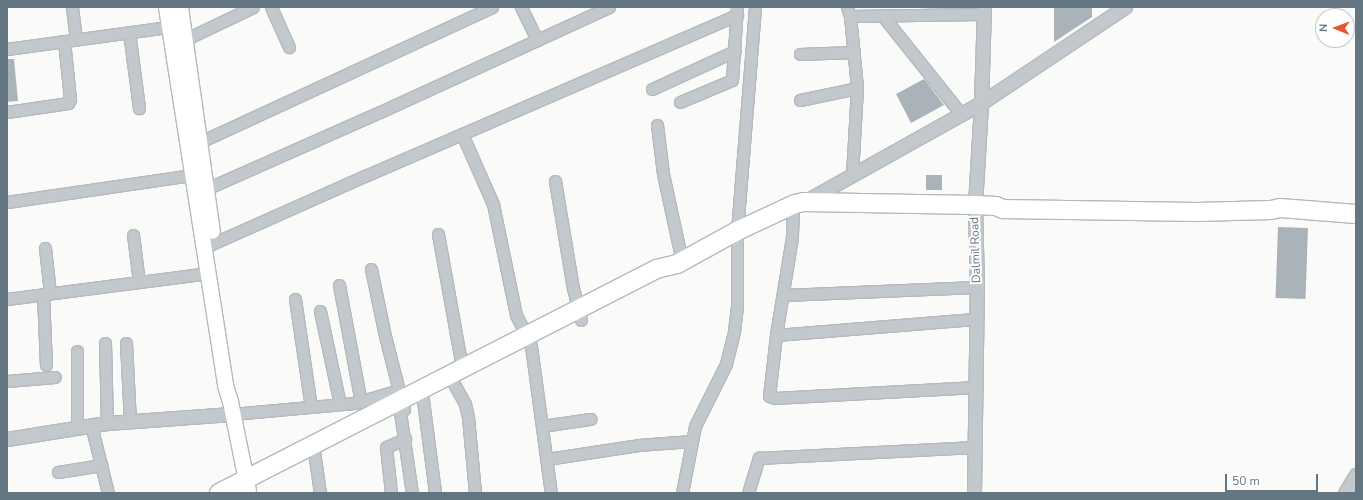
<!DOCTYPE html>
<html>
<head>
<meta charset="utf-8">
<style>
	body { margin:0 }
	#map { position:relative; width:1363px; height:500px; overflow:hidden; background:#fafaf8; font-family:"Nunito Sans",sans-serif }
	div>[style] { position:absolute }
	.building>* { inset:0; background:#aab3b9; transform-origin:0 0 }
	.roads { filter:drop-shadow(1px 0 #b3babf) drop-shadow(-1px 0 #b3babf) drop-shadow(0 1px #b3babf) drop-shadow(0 -1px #b3babf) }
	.minor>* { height:11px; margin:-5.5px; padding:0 5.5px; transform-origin:5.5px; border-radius:5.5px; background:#c3c8cc }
	.tertiary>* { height:13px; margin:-6.5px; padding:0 6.5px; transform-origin:6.5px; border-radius:6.5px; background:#c3c8cc }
	.secondary>* { height:15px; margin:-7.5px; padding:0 7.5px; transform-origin:7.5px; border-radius:7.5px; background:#fff }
	.trunk>* { height:18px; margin:-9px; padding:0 9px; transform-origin:9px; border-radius:9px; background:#fff }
	span { translate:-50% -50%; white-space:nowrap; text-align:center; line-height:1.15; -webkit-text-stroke:4px #fff; paint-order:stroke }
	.street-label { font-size:12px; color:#657683 }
	.frame { position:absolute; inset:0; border:8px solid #657683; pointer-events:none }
	.north { position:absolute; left:1315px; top:8px; width:40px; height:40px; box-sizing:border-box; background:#fff; border:1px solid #c1c8cd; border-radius:50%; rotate:271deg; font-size:11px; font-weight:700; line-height:16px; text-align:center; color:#657683 }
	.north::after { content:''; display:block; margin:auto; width:14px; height:18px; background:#e4572e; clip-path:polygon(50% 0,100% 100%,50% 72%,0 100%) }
	.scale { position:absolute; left:1225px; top:474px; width:93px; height:18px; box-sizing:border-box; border:2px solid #657683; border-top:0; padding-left:5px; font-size:12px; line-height:14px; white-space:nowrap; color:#657683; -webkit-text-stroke:3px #fff; paint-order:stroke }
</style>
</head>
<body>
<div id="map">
	<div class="building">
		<div style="clip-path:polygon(1054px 7px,1092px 7px,1092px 17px,1054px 42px)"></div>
		<div style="clip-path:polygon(7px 59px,14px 59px,18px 101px,7px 102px)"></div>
		<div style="clip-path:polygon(924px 79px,944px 105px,911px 123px,896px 94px)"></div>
		<div style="left:926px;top:175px;width:16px;height:15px"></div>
		<div style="left:1278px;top:227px;width:30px;height:71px;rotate:2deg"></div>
	</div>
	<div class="roads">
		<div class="minor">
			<div style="left:72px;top:7px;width:32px;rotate:83deg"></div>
			<div style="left:271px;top:7px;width:44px;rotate:65.8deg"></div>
			<div style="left:521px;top:7px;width:37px;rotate:64deg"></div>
			<div style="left:847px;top:7px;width:9px;rotate:72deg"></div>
			<div style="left:850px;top:16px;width:72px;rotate:84.4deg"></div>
			<div style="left:857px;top:88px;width:87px;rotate:93.3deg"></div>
			<div style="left:882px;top:15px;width:127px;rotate:51.4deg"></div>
			<div style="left:850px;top:16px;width:133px;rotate:-0.9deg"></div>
			<div style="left:129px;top:32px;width:77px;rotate:82.5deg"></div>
			<div style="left:180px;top:42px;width:81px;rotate:-25.6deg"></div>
			<div style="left:7px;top:49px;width:170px;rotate:-7.8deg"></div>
			<div style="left:800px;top:54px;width:54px;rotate:-2.1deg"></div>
			<div style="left:652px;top:89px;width:91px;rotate:-24.6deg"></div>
			<div style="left:800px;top:100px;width:58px;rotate:-11.9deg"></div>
			<div style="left:680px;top:102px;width:56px;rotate:-22.9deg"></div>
			<div style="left:732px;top:80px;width:73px;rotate:-86.1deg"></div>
			<div style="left:7px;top:112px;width:62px;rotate:-8.4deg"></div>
			<div style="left:68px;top:103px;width:4px;rotate:-63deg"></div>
			<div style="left:70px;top:99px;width:58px;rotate:-95.9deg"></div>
			<div style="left:657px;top:125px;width:49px;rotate:83deg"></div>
			<div style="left:663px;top:174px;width:89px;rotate:77.7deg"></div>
			<div style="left:462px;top:134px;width:77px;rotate:66.1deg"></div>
			<div style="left:493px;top:204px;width:113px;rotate:78.3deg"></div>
			<div style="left:516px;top:315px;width:22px;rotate:63deg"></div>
			<div style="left:200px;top:142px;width:322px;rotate:-24.8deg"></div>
			<div style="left:555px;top:181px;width:109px;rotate:80.5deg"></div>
			<div style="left:573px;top:288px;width:33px;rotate:76deg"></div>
			<div style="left:206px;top:189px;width:190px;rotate:-23.9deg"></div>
			<div style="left:380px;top:112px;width:252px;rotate:-24.6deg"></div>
			<div style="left:7px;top:202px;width:193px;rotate:-8.3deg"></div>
			<div style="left:793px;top:206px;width:31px;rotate:92deg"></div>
			<div style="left:792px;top:237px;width:99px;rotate:99.3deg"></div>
			<div style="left:776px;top:335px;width:61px;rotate:96.5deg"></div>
			<div style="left:769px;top:396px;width:6px;rotate:18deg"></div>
			<div style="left:775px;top:398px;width:201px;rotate:-3.1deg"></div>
			<div style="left:438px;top:234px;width:136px;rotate:79.8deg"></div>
			<div style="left:133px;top:235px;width:47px;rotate:82.7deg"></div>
			<div style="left:205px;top:247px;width:177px;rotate:-24deg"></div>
			<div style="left:367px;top:175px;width:403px;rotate:-23.4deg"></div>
			<div style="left:45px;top:248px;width:45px;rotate:83.7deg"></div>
			<div style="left:371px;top:269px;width:68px;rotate:78.2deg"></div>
			<div style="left:385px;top:336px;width:76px;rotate:75.6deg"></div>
			<div style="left:339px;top:285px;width:119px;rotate:79.4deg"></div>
			<div style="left:43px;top:294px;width:71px;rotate:87.6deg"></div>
			<div style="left:784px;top:295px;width:193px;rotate:-2.4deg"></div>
			<div style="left:7px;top:299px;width:204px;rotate:-7.3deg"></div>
			<div style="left:295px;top:299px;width:109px;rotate:81.6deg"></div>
			<div style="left:320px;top:311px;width:95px;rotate:77.9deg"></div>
			<div style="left:776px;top:335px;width:202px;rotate:-4.6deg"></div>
			<div style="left:105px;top:343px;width:80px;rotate:88.6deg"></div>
			<div style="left:126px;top:343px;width:79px;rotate:87.1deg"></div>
			<div style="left:531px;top:346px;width:148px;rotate:82.3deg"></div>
			<div style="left:77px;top:351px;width:76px;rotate:90deg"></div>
			<div style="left:7px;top:381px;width:48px;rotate:-4.8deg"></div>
			<div style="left:454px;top:384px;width:23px;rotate:61deg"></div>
			<div style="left:465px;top:404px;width:13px;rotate:77deg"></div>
			<div style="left:468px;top:417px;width:76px;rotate:84.7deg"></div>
			<div style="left:423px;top:400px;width:94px;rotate:82.6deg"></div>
			<div style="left:400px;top:412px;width:82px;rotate:81.6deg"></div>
			<div style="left:232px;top:414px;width:123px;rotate:-5.1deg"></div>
			<div style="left:355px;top:403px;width:46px;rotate:-16.5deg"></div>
			<div style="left:91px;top:425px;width:70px;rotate:76deg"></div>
			<div style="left:542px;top:426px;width:49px;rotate:-8.3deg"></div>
			<div style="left:313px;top:444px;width:49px;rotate:81.9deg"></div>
			<div style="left:547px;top:459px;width:92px;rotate:-8.7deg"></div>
			<div style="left:638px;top:445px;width:54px;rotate:-4.2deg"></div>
			<div style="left:58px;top:472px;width:44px;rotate:-9.2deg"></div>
			<div style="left:391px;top:493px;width:46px;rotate:-96.2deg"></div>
			<div style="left:386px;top:447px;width:21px;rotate:-23deg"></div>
			<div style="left:682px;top:493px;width:68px;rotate:-79deg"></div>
			<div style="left:695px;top:426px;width:69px;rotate:-63.4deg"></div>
			<div style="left:726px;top:364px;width:34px;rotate:-76deg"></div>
			<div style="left:734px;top:331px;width:25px;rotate:-83deg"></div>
			<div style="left:737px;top:306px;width:75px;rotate:-90deg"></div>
			<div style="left:737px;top:231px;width:225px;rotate:-85.4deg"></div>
			<div style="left:748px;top:493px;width:37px;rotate:-73deg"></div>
			<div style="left:759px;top:458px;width:216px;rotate:-2.9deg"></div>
		</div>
		<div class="tertiary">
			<div style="left:804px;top:202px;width:203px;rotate:-29.2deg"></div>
			<div style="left:981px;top:103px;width:173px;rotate:-33.7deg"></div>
			<div style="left:7px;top:439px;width:101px;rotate:-9.1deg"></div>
			<div style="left:107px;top:423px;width:125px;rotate:-4.1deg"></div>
			<div style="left:974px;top:493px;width:206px;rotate:-89.2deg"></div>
			<div style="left:977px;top:287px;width:82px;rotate:-91.4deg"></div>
			<div style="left:975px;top:205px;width:102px;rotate:-86.6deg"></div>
			<div style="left:981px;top:103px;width:96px;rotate:-88.2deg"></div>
			<div style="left:1345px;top:493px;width:21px;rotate:-59deg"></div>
		</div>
		<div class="secondary">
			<div style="left:166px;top:7px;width:383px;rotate:81.1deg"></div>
			<div style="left:225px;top:385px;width:17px;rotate:73deg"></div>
			<div style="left:230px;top:401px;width:91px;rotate:78.6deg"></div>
			<div style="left:180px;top:7px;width:226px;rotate:81.9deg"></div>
		</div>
		<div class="trunk">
			<div style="left:219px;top:493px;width:491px;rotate:-27.1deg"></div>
			<div style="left:656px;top:269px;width:22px;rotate:-13deg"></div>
			<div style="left:677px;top:264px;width:68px;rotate:-28.8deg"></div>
			<div style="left:737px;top:231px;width:64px;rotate:-25deg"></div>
			<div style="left:795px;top:204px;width:9px;rotate:-13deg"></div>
			<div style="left:804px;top:202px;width:171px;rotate:1deg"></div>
			<div style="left:975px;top:205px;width:21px;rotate:3deg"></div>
			<div style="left:996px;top:206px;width:8px;rotate:23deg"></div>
			<div style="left:1003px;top:209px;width:194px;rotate:0.9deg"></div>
			<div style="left:1197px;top:212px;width:74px;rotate:-1.5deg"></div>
			<div style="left:1271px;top:210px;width:9px;rotate:-13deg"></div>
			<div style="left:1280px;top:208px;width:76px;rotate:4.5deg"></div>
		</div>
	</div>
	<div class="street-label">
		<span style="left:976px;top:250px;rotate:-92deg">Dalmil Road</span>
	</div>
	<div class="frame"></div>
	<div class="north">N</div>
	<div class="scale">50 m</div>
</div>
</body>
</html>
